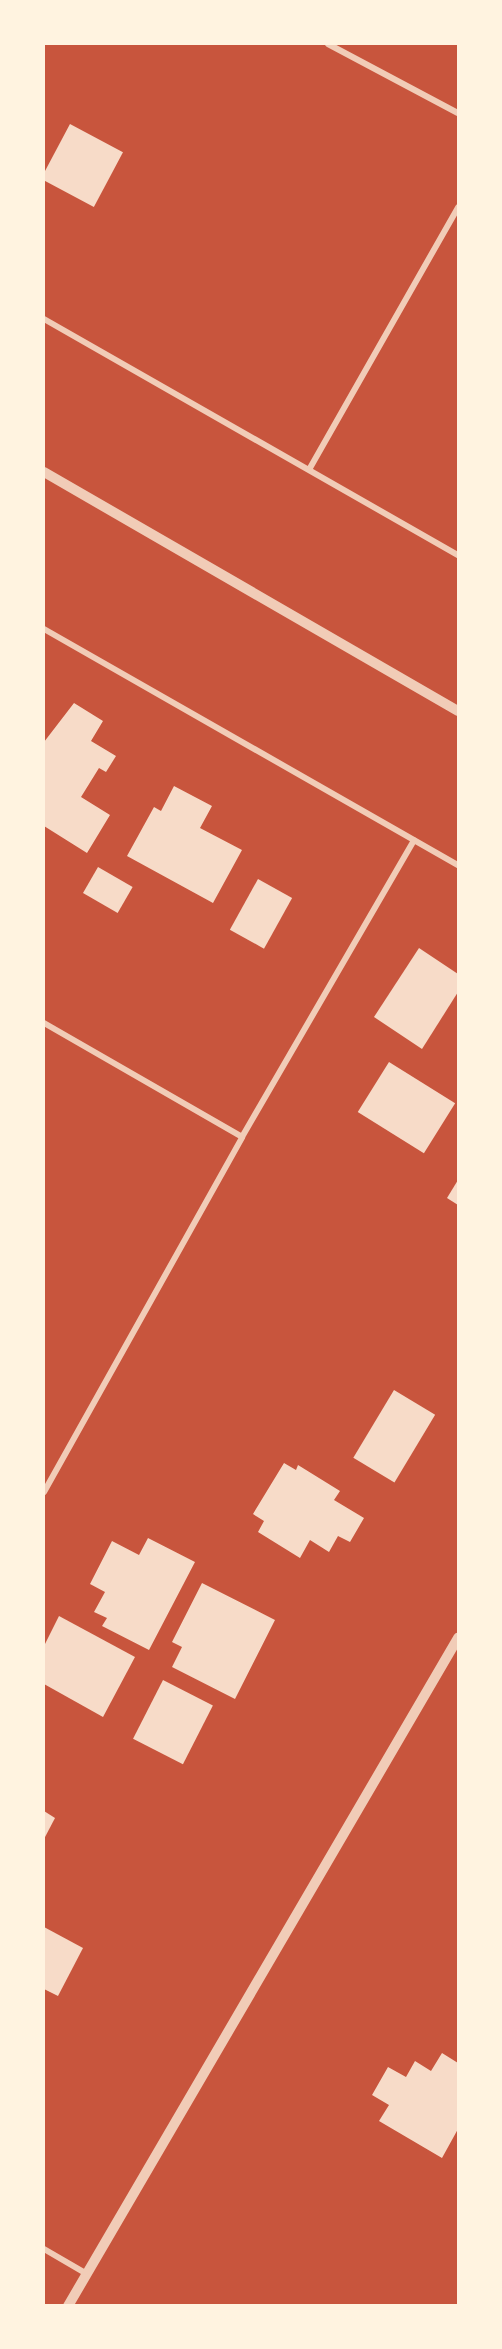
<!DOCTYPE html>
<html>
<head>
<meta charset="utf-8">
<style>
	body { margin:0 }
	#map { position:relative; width:502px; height:2349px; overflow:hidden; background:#c8553d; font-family:"DejaVu Sans",sans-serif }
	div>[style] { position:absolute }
	.building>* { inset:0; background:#f7dbc8; transform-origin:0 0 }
	.minor>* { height:6px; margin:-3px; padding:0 3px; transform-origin:3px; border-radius:3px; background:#f1ccb7 }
	.tertiary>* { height:10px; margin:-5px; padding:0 5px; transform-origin:5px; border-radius:5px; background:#f1ccb7 }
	span { translate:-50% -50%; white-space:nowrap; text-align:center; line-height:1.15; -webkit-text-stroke:4.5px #fff3e0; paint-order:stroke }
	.frame { position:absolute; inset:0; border:45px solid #fff3e0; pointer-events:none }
</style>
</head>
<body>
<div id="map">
	<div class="building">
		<div style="left:70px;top:124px;width:60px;height:62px;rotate:28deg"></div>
		<div style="clip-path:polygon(74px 703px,103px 721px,91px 741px,116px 756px,106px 772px,99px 768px,81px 797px,110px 815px,87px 853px,44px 826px,44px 742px)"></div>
		<div style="clip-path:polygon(174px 786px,212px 806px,200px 828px,242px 850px,213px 903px,127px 856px,154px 807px,161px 811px)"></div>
		<div style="left:98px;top:867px;width:40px;height:30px;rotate:30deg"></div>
		<div style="left:258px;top:879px;width:39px;height:58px;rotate:29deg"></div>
		<div style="clip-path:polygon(419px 948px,458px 974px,458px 992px,422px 1049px,374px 1017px)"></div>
		<div style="left:389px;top:1062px;width:78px;height:59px;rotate:32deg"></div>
		<div style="clip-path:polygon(458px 1180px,458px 1205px,447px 1198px)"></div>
		<div style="left:394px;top:1390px;width:48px;height:79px;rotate:31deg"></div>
		<div style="clip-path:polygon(284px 1463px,296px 1470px,298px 1465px,340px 1491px,334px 1500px,364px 1518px,350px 1542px,338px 1536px,329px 1552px,310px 1540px,300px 1558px,258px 1532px,264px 1521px,253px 1514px)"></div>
		<div style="clip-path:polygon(148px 1538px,195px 1562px,149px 1650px,102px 1626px,107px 1618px,94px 1612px,105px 1592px,90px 1584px,112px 1541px,139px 1555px)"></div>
		<div style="clip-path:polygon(202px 1583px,275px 1620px,235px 1699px,172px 1667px,182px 1647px,172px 1642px)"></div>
		<div style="clip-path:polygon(59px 1616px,135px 1657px,103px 1717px,44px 1684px,44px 1646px)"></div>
		<div style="left:163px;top:1680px;width:56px;height:66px;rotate:27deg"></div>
		<div style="clip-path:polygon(44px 1811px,55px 1818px,44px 1839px)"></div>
		<div style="clip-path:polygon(44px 1927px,83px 1948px,58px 1996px,44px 1989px)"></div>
		<div style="clip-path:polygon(442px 2053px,458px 2063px,458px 2129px,442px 2158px,379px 2121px,389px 2105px,372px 2095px,388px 2067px,406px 2077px,415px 2061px,431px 2071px)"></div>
	</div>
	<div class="minor">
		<div style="left:328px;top:44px;width:147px;rotate:28deg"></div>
		<div style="left:44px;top:319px;width:477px;rotate:29.7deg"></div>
		<div style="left:310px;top:468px;width:300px;rotate:-60.4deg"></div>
		<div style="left:44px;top:629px;width:477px;rotate:29.7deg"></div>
		<div style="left:44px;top:1023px;width:228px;rotate:29.9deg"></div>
		<div style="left:242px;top:1137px;width:343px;rotate:-59.9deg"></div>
		<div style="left:44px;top:1492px;width:406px;rotate:-60.8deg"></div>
		<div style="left:44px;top:2249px;width:50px;rotate:30.2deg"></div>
	</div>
	<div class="tertiary">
		<div style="left:44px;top:472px;width:478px;rotate:30deg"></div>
		<div style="left:68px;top:2306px;width:774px;rotate:-59.72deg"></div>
	</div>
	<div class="frame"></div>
</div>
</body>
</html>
